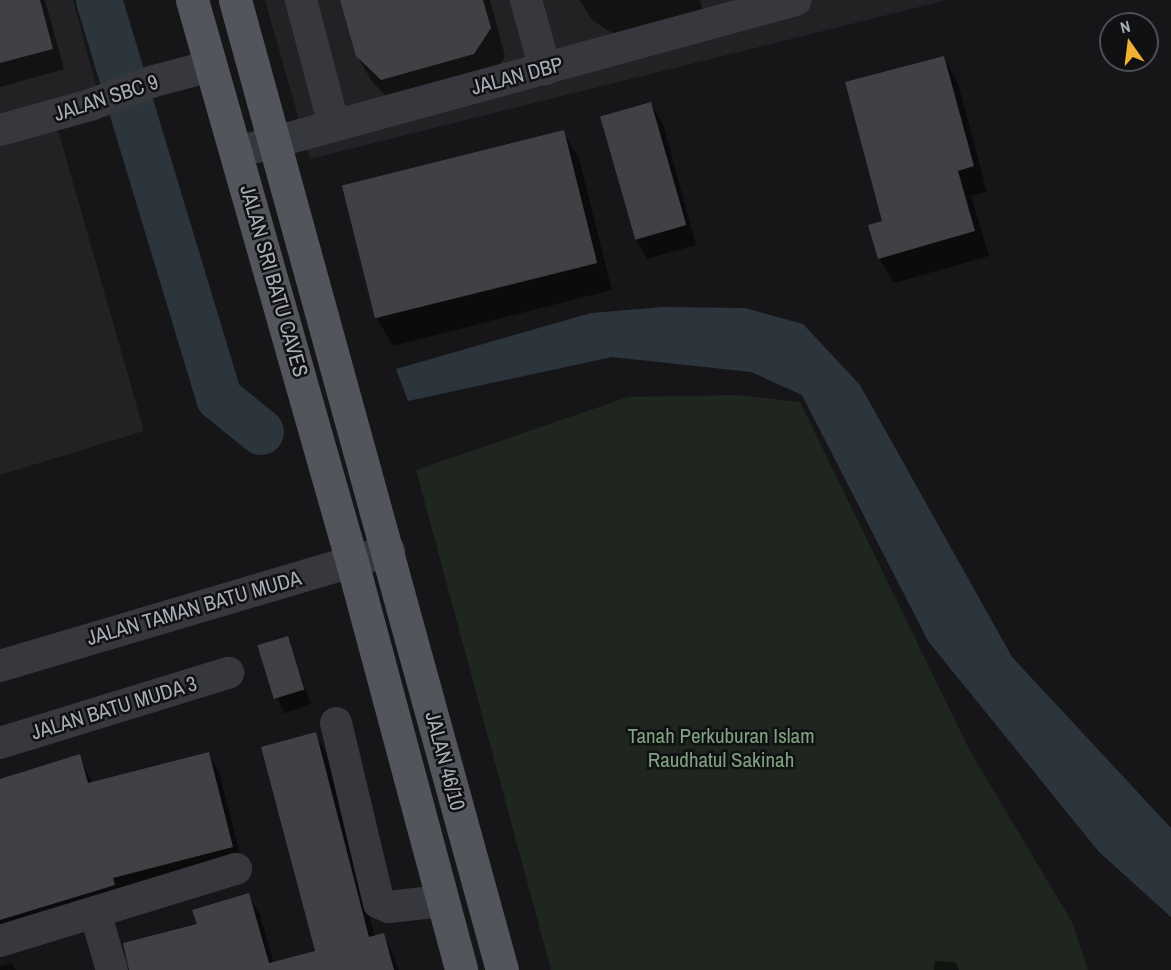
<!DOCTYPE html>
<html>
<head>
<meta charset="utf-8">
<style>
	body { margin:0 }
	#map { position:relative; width:1171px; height:970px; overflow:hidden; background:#161618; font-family:"Archivo Narrow",sans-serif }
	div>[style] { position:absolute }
	.built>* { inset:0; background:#222225 }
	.green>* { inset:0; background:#1e261f }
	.water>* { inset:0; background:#2c353c }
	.shadow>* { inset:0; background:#0007; transform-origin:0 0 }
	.river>* { height:46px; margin:-23px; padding:0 23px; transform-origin:23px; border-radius:23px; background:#2c353c }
	.building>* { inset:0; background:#404145; transform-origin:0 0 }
	.minor>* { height:32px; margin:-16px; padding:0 16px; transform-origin:16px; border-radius:16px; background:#37383d }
	.major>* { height:33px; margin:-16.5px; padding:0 16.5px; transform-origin:16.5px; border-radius:16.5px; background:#53555c }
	span { translate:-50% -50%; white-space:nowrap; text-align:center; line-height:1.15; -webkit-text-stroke:5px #111113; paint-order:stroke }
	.street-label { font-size:21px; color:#a8adb8 }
	.park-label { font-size:21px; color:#7fa381 }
	.north { position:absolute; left:1099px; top:12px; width:60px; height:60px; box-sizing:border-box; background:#111113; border:2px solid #4d4f55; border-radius:50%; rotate:346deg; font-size:16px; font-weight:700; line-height:24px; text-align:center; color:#a8adb8 }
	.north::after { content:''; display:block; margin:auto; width:21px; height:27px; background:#f2b134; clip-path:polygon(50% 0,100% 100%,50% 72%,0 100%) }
</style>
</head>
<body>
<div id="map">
	<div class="built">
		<div style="clip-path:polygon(0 0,73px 0,104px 115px,58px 130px,144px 431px,0 475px)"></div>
		<div style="clip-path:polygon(265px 0,947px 0,310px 159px)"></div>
	</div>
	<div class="green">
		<div style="clip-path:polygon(737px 395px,800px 402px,970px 751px,1072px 922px,1088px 970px,551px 970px,416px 470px,628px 397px)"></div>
	</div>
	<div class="water">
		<div style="clip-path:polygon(663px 307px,745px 308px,803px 324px,860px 385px,1012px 657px,1171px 828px,1171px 917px,1099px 852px,928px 641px,802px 395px,751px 372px,612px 357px,408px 401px,396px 369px,591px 313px)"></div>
	</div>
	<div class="shadow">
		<div style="clip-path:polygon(0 0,45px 0,64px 69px,0 87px)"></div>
		<div style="clip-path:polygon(342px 0,490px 0,505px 56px,489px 80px,397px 106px,373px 83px,357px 56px)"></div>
		<div style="clip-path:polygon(580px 0,700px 0,704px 17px,622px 39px,592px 20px)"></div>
		<div style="clip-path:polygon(944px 57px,958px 83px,987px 192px,971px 196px,989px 256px,894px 283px,879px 258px,884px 222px)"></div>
		<div style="clip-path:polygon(651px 104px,663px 124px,696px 245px,647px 259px,635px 238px)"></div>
		<div style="clip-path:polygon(563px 132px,579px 158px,612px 290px,393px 346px,377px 319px)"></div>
		<div style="left:287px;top:638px;width:70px;height:29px;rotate:70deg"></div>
		<div style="clip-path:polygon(315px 734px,327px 754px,375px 937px,384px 934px,399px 970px,130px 970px,248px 895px,260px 915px,274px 963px,316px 952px)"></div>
		<div style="clip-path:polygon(208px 754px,219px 772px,243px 866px,0 941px,0 781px,79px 756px,93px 784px)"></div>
		<div style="clip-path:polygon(935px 961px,955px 962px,959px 970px,934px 970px)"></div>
		<div style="clip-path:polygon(12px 963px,16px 970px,0 970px,0 966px)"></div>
	</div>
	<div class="river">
		<div style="left:99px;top:0;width:416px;rotate:73.2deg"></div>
		<div style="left:219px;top:398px;width:54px;rotate:39deg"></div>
	</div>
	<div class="building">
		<div style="clip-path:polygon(0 0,40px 0,53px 49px,0 63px)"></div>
		<div style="clip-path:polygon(340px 0,483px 0,491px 28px,474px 54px,381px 80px,356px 56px)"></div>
		<div style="clip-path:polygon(944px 56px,974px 166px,958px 171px,975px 231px,878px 259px,868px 225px,882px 221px,845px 82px)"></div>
		<div style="left:651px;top:102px;width:128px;height:53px;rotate:74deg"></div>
		<div style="left:564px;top:130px;width:137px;height:229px;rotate:76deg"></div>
		<div style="left:288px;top:636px;width:56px;height:32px;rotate:73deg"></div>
		<div style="clip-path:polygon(316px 732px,369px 937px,384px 933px,394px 970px,129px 970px,123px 943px,197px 924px,192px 910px,249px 893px,269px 963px,315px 951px,261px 747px)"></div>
		<div style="clip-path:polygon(209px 752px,233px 847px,113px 878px,115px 885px,0 920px,0 779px,80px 754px,88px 783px)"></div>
	</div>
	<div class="minor">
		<div style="left:301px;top:0;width:130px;rotate:75.3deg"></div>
		<div style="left:526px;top:0;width:72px;rotate:74.6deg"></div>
		<div style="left:0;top:130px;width:93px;rotate:-15.5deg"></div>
		<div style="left:90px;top:105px;width:68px;rotate:-20.6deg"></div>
		<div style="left:154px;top:81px;width:59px;rotate:-14.7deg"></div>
		<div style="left:238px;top:152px;width:578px;rotate:-15.24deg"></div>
		<div style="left:0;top:666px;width:406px;rotate:-16.5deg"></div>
		<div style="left:336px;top:723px;width:185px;rotate:76.6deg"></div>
		<div style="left:379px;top:903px;width:11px;rotate:22deg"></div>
		<div style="left:389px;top:907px;width:53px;rotate:-6.5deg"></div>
		<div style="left:0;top:743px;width:239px;rotate:-17.1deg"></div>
		<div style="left:95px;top:912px;width:60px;rotate:73.7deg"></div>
		<div style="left:0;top:941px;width:247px;rotate:-17deg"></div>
	</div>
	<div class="major">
		<div style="left:192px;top:0;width:584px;rotate:74.11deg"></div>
		<div style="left:352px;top:562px;width:422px;rotate:75deg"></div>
		<div style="left:235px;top:0;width:1006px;rotate:74.61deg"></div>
	</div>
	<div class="street-label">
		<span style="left:517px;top:76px;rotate:-15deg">JALAN DBP</span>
		<span style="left:106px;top:98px;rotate:-18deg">JALAN SBC 9</span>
		<span style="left:274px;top:281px;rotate:74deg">JALAN SRI BATU CAVES</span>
		<span style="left:194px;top:608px;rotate:-16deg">JALAN TAMAN BATU MUDA</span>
		<span style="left:114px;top:708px;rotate:-17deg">JALAN BATU MUDA 3</span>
		<span style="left:445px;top:761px;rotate:75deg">JALAN 46/10</span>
	</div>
	<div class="park-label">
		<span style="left:721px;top:748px">Tanah Perkuburan Islam<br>Raudhatul Sakinah</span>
	</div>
	<div class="north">N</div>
</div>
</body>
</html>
